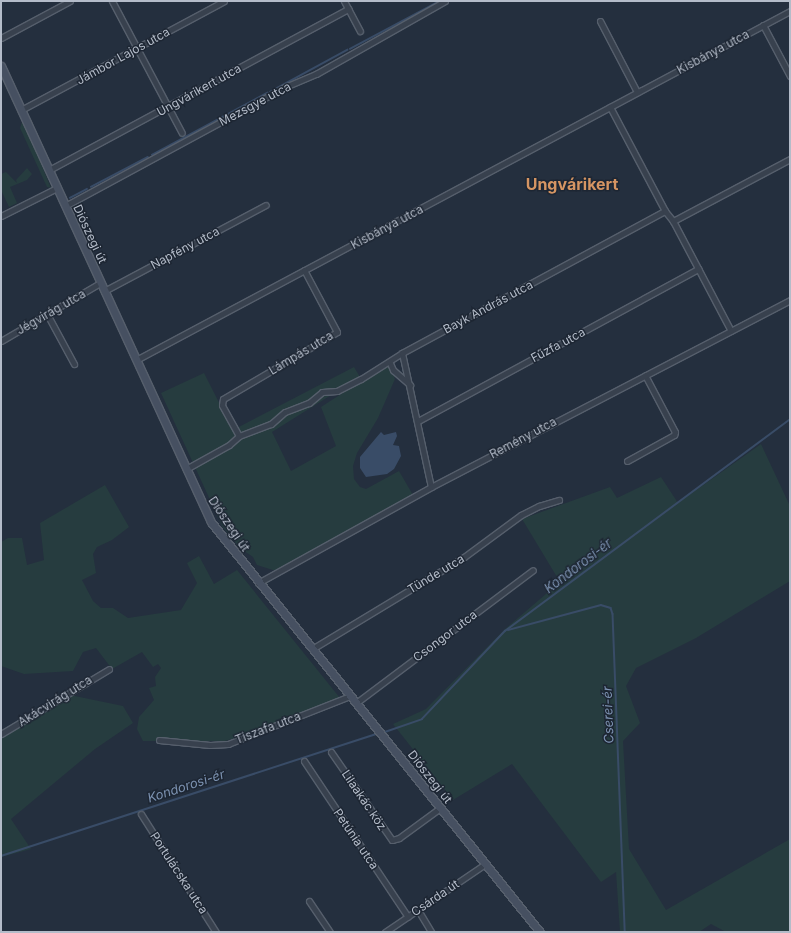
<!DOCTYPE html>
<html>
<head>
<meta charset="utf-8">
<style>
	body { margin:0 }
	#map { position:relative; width:791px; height:933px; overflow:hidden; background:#242f3e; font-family:Inter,sans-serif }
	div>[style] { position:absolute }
	.green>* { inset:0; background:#263c3f }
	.water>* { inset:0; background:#394c67 }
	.stream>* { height:1.5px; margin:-0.75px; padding:0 0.75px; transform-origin:0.75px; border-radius:0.75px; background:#394c67 }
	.roads { filter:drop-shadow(1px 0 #565f6c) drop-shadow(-1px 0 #565f6c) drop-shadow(0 1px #565f6c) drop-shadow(0 -1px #565f6c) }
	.minor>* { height:5px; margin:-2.5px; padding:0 2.5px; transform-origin:2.5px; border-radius:2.5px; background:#38414e }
	.secondary>* { height:7px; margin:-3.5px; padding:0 3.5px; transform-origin:3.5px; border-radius:3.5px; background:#465061 }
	span { translate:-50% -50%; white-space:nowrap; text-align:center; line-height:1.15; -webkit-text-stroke:3px #1d2633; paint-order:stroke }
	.street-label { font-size:12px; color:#b4bcc9 }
	.water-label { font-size:13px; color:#7c92b1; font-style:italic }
	.district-label { font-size:16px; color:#d59563; font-weight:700 }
	.frame { position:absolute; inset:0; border:2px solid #b4bcc9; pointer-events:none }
</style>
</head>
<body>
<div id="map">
	<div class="green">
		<div style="clip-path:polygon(22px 122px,25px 125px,51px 188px,47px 187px,20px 128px)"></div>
		<div style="clip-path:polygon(27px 168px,32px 174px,27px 180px,10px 187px,17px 203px,9px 207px,1px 190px,1px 174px,6px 172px,17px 183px,16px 180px)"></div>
		<div style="clip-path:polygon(389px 363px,395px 379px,378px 418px,357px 453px,353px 466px,354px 479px,360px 487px,366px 489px,399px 471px,413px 495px,276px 571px,257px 565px,253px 557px,240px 548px,222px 526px,161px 393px,204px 373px,233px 430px,354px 367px,360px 377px,272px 432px,291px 471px,336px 446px,321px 407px)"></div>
		<div style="clip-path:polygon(761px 444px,790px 506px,790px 581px,696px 638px,636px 668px,626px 686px,640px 723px,623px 741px,629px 849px,666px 910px,790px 839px,790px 932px,726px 932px,711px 924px,699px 932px,620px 932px,616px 872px,601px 882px,512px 764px,453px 800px,393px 724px,426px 709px,504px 630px,560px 582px,522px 519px,610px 487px,617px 498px,661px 477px,678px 503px)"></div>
		<div style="clip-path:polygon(105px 485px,129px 527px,112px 540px,97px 547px,93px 554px,96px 573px,82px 580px,93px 601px,101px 608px,113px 608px,128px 618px,181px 610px,197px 583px,187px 563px,199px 556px,214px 584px,237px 570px,340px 698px,272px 727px,225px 741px,143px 741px,137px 729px,139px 717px,154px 700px,149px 688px,156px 686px,155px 677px,161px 668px,158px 664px,153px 667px,142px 652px,112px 669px,96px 648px,83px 652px,73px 671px,24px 674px,1px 666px,1px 542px,8px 538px,22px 538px,27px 565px,44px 560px,40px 523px)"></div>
		<div style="clip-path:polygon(70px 695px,123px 706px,133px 723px,95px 749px,11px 819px,31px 849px,1px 857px,1px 736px)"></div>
	</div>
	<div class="water">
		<div style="clip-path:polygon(381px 432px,384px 435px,396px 432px,397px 436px,393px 445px,399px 446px,401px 456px,394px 469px,387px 474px,366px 477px,360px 468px,360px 457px)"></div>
	</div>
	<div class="stream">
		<div style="left:350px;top:49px;width:102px;rotate:-28.1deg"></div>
		<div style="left:270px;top:92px;width:88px;rotate:-28.6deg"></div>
		<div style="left:152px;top:155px;width:131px;rotate:-28.3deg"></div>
		<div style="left:91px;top:187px;width:64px;rotate:-27.8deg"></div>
		<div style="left:70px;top:198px;width:19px;rotate:-28deg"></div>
		<div style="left:508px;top:630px;width:96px;rotate:-15deg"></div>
		<div style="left:601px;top:605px;width:10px;rotate:17deg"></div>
		<div style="left:611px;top:608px;width:6px;rotate:72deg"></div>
		<div style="left:613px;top:614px;width:318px;rotate:87.8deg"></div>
		<div style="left:385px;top:732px;width:39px;rotate:-19deg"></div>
		<div style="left:422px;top:719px;width:121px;rotate:-46.7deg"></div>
		<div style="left:505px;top:631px;width:355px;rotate:-36.6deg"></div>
		<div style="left:1px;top:856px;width:395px;rotate:-18deg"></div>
	</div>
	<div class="roads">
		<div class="minor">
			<div style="left:112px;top:1px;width:149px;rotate:62.1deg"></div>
			<div style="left:344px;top:1px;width:34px;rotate:62deg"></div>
			<div style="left:600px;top:21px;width:80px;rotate:62.5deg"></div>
			<div style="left:763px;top:25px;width:58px;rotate:62.1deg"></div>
			<div style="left:1px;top:38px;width:78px;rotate:-28.2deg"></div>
			<div style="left:610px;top:107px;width:118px;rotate:62.1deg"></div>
			<div style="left:21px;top:110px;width:230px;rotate:-28.2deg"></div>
			<div style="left:49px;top:170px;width:340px;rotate:-28.3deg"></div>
			<div style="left:65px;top:206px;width:250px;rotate:-28.4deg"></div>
			<div style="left:285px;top:87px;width:34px;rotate:-23deg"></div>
			<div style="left:316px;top:74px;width:148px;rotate:-29.5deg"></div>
			<div style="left:1px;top:216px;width:63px;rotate:-26.6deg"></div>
			<div style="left:673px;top:221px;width:124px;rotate:62.2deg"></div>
			<div style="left:104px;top:291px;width:183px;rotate:-28deg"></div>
			<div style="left:47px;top:314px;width:57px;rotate:61.6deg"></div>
			<div style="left:1px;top:341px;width:115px;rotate:-30.4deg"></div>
			<div style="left:402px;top:353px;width:137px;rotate:77.8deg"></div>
			<div style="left:136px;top:360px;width:741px;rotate:-28.09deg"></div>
			<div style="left:390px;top:363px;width:8px;rotate:67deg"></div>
			<div style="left:393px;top:370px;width:23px;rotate:41deg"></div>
			<div style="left:418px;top:421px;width:319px;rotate:-28.5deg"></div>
			<div style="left:239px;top:436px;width:35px;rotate:-119deg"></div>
			<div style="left:222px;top:405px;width:6px;rotate:-81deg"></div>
			<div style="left:223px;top:399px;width:132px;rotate:-30.4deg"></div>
			<div style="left:337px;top:332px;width:70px;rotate:-118deg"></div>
			<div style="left:627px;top:461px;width:54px;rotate:-29deg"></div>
			<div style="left:674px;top:435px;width:3px;rotate:-72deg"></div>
			<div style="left:675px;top:432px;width:64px;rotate:-117.8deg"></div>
			<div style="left:186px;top:469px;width:49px;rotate:-29.2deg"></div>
			<div style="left:229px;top:445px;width:13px;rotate:-42deg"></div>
			<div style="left:239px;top:436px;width:34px;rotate:-21deg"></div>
			<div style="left:271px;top:424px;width:18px;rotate:-41deg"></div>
			<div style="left:285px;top:412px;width:26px;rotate:-21deg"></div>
			<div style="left:309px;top:403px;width:17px;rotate:-40deg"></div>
			<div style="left:322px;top:392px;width:15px;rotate:-4deg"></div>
			<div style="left:337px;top:391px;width:27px;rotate:-27deg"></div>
			<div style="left:361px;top:379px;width:49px;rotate:-32.4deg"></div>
			<div style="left:402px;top:353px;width:299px;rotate:-28.4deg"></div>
			<div style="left:665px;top:211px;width:13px;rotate:51deg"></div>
			<div style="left:673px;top:221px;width:132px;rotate:-27.9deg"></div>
			<div style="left:258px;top:583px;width:198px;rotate:-29deg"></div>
			<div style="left:431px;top:487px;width:405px;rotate:-27.5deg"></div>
			<div style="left:312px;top:649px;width:178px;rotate:-31.2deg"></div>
			<div style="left:464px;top:557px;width:71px;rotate:-36.4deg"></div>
			<div style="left:521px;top:515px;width:20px;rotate:-27deg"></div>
			<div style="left:539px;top:506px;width:21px;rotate:-17deg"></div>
			<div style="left:356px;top:703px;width:221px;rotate:-36.9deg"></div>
			<div style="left:1px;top:734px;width:126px;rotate:-31deg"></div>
			<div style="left:159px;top:740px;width:51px;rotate:5.6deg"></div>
			<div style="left:210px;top:745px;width:18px;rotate:-3deg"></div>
			<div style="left:228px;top:744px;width:131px;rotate:-21.5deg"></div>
			<div style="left:331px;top:752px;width:107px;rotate:55.3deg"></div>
			<div style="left:392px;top:840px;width:7px;rotate:-16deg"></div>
			<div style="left:399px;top:838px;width:51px;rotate:-36.2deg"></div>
			<div style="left:304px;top:761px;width:187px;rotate:56.3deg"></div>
			<div style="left:141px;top:814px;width:140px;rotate:57.6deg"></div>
			<div style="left:309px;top:901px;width:37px;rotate:56deg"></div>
			<div style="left:418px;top:910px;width:26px;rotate:59deg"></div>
			<div style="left:385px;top:932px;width:121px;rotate:-34.2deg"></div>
		</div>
		<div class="secondary">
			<div style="left:1px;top:66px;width:502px;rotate:65.27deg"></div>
			<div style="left:211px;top:522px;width:526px;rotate:51.26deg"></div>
		</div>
	</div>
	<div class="street-label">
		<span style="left:713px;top:52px;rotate:-28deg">Kisbánya utca</span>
		<span style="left:123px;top:56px;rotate:-29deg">Jámbor Lajos utca</span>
		<span style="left:199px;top:90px;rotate:-29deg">Ungvárikert utca</span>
		<span style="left:255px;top:104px;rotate:-28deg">Mezsgye utca</span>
		<span style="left:387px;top:227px;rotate:-28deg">Kisbánya utca</span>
		<span style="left:90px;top:234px;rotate:65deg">Diószegi út</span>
		<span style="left:185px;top:248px;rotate:-28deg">Napfény utca</span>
		<span style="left:488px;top:307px;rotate:-28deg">Bayk András utca</span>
		<span style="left:51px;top:312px;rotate:-30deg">Jégvirág utca</span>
		<span style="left:558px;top:345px;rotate:-28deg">Fűzfa utca</span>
		<span style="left:301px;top:353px;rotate:-31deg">Lámpás utca</span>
		<span style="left:523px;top:438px;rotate:-28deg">Remény utca</span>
		<span style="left:229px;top:524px;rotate:56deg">Diószegi út</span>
		<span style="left:436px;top:574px;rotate:-31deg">Tünde utca</span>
		<span style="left:445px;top:636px;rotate:-37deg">Csongor utca</span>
		<span style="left:55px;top:701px;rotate:-32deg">Akácvirág utca</span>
		<span style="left:268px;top:728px;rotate:-21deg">Tiszafa utca</span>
		<span style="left:430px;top:777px;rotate:52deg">Diószegi út</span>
		<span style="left:364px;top:800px;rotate:56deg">Lilaakác köz</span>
		<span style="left:356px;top:839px;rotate:56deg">Petúnia utca</span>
		<span style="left:179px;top:873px;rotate:57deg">Portulácska utca</span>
		<span style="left:435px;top:898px;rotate:-34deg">Csárda út</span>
	</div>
	<div class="water-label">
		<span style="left:578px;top:566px;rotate:-37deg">Kondorosi-ér</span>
		<span style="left:608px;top:715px;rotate:-92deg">Cserei-ér</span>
		<span style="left:186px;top:786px;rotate:-18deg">Kondorosi-ér</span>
	</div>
	<div class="district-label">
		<span style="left:572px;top:184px">Ungvárikert</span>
	</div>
	<div class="frame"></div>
</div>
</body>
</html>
